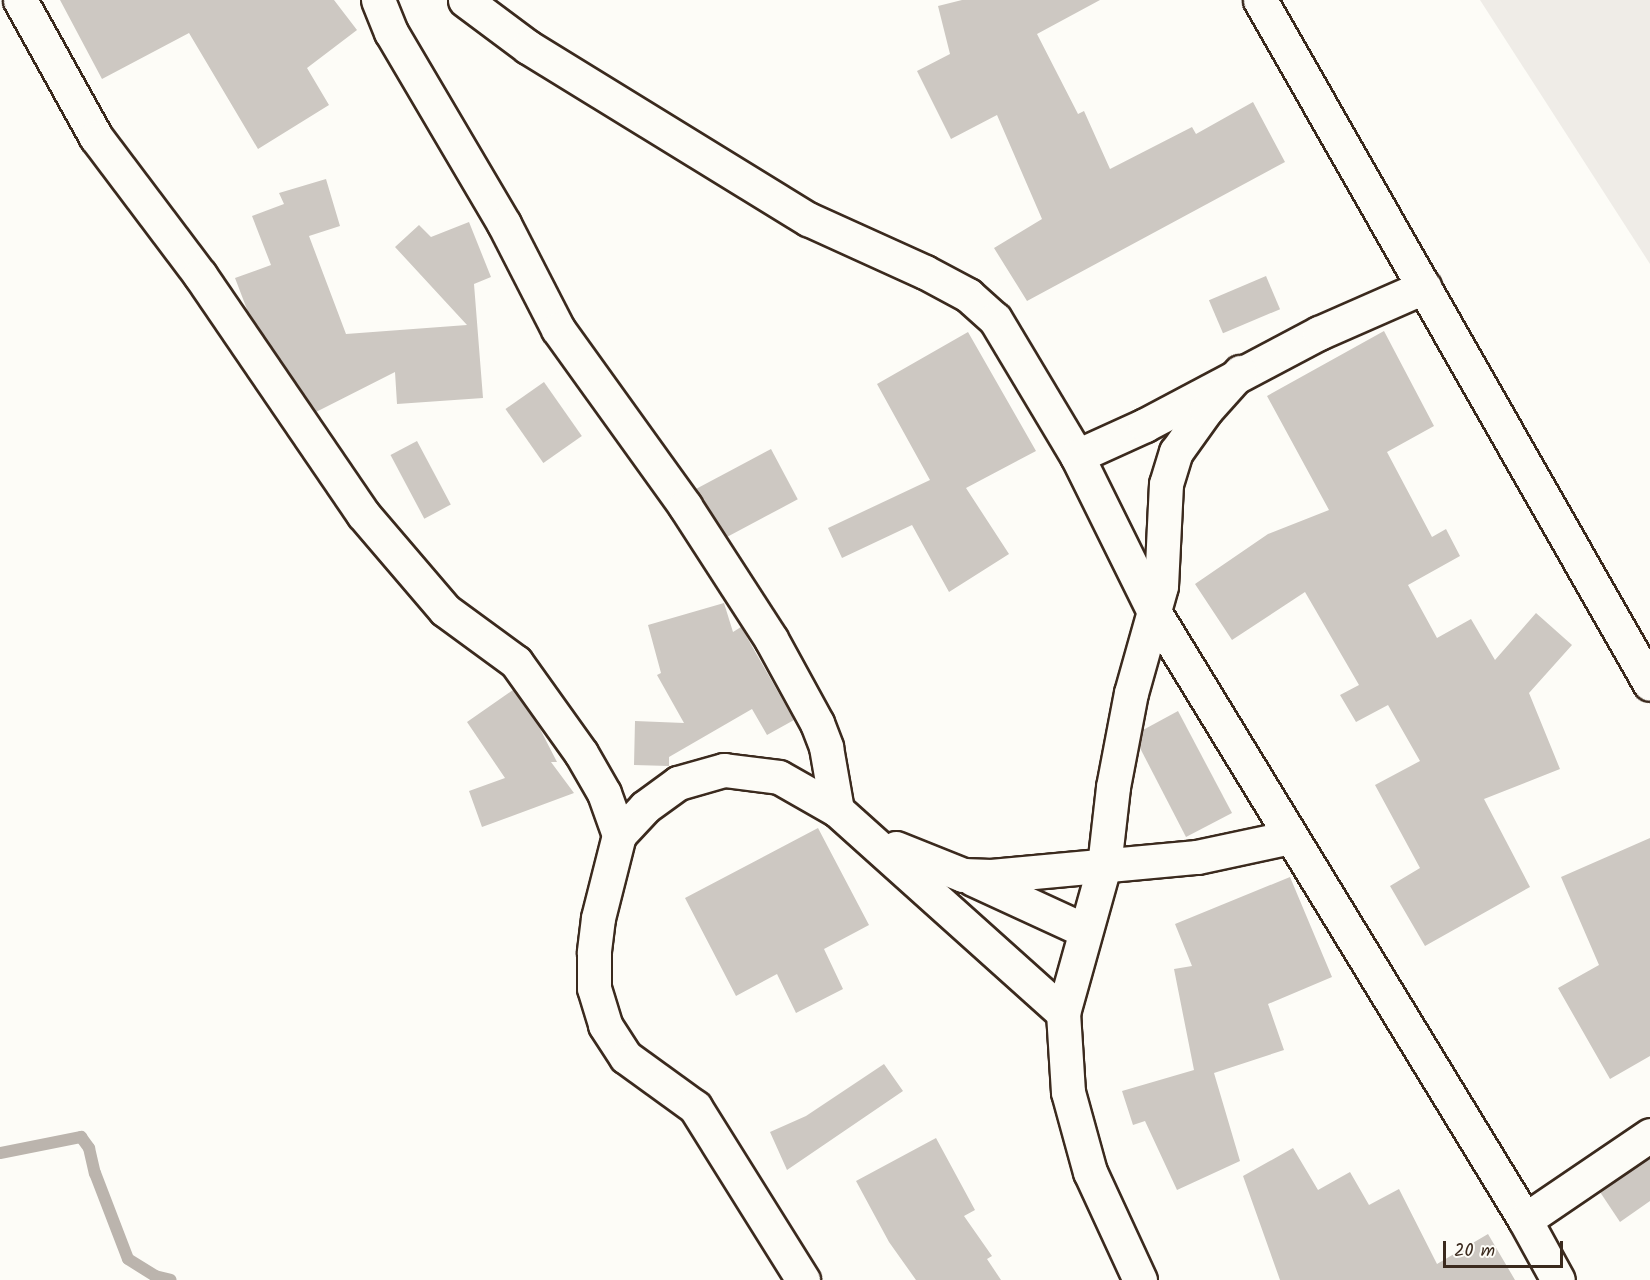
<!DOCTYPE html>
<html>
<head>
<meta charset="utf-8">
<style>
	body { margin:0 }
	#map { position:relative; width:1650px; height:1280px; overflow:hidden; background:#fdfcf7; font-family:Kalam,sans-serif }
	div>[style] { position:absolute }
	.built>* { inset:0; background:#efece7 }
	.stream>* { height:12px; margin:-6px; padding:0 6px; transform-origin:6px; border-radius:6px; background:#bbb4ad }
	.building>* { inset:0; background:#cdc8c2; transform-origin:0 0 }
	.roads { filter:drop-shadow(2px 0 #3b2a1e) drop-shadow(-2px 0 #3b2a1e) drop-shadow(0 2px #3b2a1e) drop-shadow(0 -2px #3b2a1e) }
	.street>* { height:33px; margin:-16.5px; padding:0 16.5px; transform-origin:16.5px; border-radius:16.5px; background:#fdfcf7 }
	.secondary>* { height:33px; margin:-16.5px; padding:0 16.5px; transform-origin:16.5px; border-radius:16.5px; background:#fdfcf7 }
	span { translate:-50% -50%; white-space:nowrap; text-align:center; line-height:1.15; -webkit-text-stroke:4.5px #fdfcf7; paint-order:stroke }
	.scale { position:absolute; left:1443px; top:1241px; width:120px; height:27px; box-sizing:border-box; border:3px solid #3b2a1e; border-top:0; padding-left:8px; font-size:18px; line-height:21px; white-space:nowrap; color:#3b2a1e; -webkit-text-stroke:4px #fdfcf7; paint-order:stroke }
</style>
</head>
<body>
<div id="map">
	<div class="built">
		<div style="clip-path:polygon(1480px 0,1650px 0,1650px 264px)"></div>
	</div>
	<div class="stream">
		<div style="left:0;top:1153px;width:83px;rotate:-11.2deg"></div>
		<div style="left:81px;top:1137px;width:14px;rotate:54deg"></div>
		<div style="left:89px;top:1148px;width:26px;rotate:77deg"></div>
		<div style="left:95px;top:1173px;width:92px;rotate:69deg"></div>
		<div style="left:128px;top:1259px;width:32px;rotate:32deg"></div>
		<div style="left:155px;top:1276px;width:16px;rotate:14deg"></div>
	</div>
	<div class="building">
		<div style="clip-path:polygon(60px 0,334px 0,357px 30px,307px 68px,329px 105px,258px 149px,189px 33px,102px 79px)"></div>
		<div style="clip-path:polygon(962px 0,1100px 0,1037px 34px,1078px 114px,1084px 111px,1110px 169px,1192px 127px,1196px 134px,1253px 102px,1285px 162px,1027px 301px,994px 248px,1042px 219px,997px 115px,951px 139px,917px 71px,950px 54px,938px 6px)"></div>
		<div style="clip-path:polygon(326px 179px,340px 226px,309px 236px,346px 334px,467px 325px,395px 247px,419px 225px,431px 237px,469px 222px,491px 277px,474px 284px,483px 398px,397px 404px,395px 372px,316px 412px,248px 312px,235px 278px,271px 265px,252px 216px,284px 204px,279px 193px)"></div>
		<div style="left:1266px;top:276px;width:36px;height:62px;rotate:67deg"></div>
		<div style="clip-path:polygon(1384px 331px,1434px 426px,1387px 452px,1432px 537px,1446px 529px,1460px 556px,1408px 585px,1437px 638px,1471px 619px,1495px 660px,1536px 613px,1572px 645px,1529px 693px,1560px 769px,1484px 799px,1530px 887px,1425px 946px,1390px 886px,1420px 868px,1375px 785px,1420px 761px,1388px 705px,1356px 722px,1340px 695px,1359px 685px,1305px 592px,1232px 640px,1195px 584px,1268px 534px,1329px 510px,1267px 396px)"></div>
		<div style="clip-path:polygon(968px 332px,1036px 451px,966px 488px,1009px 554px,949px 592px,912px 525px,842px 558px,828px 528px,930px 480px,877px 384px)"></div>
		<div style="left:544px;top:382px;width:66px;height:47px;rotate:55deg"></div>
		<div style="left:417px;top:441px;width:72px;height:30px;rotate:62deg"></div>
		<div style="left:771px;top:449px;width:57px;height:85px;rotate:62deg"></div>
		<div style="clip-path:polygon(724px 603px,733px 632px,741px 627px,794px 720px,767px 735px,752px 709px,669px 757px,669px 766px,634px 765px,635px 721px,684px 723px,657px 675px,661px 673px,648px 625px)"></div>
		<div style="clip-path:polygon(513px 690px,539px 727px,557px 762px,551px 762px,574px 793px,482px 827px,469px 791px,505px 778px,467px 722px)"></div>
		<div style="clip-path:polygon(1178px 711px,1232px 813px,1186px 837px,1140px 748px,1143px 730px)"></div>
		<div style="clip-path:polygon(818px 828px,869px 925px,824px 949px,843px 989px,796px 1013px,777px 974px,736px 996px,685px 898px)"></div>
		<div style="clip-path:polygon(1650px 838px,1650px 1056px,1610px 1079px,1558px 988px,1599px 965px,1561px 877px)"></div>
		<div style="clip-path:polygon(1290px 877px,1332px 977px,1268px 1004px,1284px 1050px,1214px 1073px,1240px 1161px,1177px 1190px,1145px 1121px,1133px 1125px,1122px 1091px,1194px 1070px,1174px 969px,1192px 966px,1175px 924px)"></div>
		<div style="clip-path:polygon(884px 1064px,903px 1091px,787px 1170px,770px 1132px,806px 1116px)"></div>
		<div style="clip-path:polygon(936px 1138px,975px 1210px,964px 1216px,992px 1256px,987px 1259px,1001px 1280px,916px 1280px,889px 1242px,856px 1181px)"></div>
		<div style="clip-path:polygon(1293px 1148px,1318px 1190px,1350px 1172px,1369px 1205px,1399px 1189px,1437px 1264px,1488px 1234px,1515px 1280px,1280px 1280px,1243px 1176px)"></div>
		<div style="clip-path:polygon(1650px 1158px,1650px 1201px,1620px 1222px,1600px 1192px)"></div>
	</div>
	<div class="roads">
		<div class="street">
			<div style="left:20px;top:0;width:157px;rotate:61deg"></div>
			<div style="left:96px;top:137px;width:173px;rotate:53deg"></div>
			<div style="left:200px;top:275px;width:289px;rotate:55.7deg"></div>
			<div style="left:363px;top:514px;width:126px;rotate:49.5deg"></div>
			<div style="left:445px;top:610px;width:88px;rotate:36.2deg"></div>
			<div style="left:516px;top:662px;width:112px;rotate:54.5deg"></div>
			<div style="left:581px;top:753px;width:46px;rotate:60.1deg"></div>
			<div style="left:604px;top:793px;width:45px;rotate:70.3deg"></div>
			<div style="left:619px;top:835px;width:86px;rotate:104.2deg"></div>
			<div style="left:598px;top:918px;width:35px;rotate:97deg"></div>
			<div style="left:594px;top:953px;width:35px;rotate:90deg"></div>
			<div style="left:594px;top:988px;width:39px;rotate:73deg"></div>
			<div style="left:605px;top:1025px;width:38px;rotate:57deg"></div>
			<div style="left:626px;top:1057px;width:85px;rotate:35.9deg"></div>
			<div style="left:695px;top:1107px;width:204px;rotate:58deg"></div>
			<div style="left:378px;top:0;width:35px;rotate:68deg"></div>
			<div style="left:391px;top:32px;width:223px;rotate:59.5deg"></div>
			<div style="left:504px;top:224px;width:118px;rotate:62.8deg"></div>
			<div style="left:558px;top:329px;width:218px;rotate:54.3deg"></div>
			<div style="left:685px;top:506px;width:158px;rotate:57.1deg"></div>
			<div style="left:771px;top:639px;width:96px;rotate:61.3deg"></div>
			<div style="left:817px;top:723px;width:26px;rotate:69deg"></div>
			<div style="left:826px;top:747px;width:64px;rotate:80.1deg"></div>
			<div style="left:465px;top:0;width:79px;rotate:36.7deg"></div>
			<div style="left:528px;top:47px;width:329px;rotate:31.6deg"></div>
			<div style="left:808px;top:219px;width:128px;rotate:24.4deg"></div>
			<div style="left:925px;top:272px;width:49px;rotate:28.1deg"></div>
			<div style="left:968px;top:295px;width:36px;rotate:42deg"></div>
			<div style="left:995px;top:319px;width:160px;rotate:59.1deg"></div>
			<div style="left:1077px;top:456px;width:172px;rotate:63.7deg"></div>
			<div style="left:1153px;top:610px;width:714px;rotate:58.62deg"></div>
			<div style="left:1525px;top:1220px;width:68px;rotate:61.2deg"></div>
			<div style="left:1077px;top:456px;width:75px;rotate:-24.5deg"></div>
			<div style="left:1145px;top:425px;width:197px;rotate:-27.9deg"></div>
			<div style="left:1319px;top:333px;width:115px;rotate:-23.7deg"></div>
			<div style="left:619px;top:835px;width:38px;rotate:-47deg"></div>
			<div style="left:645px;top:807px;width:41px;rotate:-36deg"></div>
			<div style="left:678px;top:783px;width:48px;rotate:-15.8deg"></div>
			<div style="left:724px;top:770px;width:55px;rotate:7.3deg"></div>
			<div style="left:779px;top:777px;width:67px;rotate:29.6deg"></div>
			<div style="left:837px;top:810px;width:304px;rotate:41.9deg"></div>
			<div style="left:896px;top:848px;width:72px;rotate:21.9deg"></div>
			<div style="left:963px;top:875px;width:28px;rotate:2deg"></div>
			<div style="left:991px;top:876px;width:207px;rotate:-5.3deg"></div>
			<div style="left:1197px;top:857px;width:95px;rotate:-12.1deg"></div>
			<div style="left:973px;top:879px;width:122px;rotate:24.7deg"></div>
			<div style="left:1525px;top:1220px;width:151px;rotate:-34.2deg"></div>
			<div style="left:1140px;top:1280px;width:119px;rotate:-114.8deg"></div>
			<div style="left:1090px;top:1172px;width:83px;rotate:-105.4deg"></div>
			<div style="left:1068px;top:1092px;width:79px;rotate:-93.6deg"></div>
			<div style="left:1063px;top:1013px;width:153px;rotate:-74.4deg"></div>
			<div style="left:1104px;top:866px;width:80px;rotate:-83.5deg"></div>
			<div style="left:1113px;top:787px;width:96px;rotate:-79.2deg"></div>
			<div style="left:1131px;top:693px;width:111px;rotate:-74.3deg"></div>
			<div style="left:1161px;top:586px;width:102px;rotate:-87.2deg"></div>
			<div style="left:1166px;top:484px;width:34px;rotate:-73deg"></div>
			<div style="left:1176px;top:452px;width:52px;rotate:-54.5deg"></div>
			<div style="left:1206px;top:410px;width:51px;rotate:-48.2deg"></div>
		</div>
		<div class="secondary">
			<div style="left:1260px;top:0;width:787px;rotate:60.31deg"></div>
		</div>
	</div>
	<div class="scale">20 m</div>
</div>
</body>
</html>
